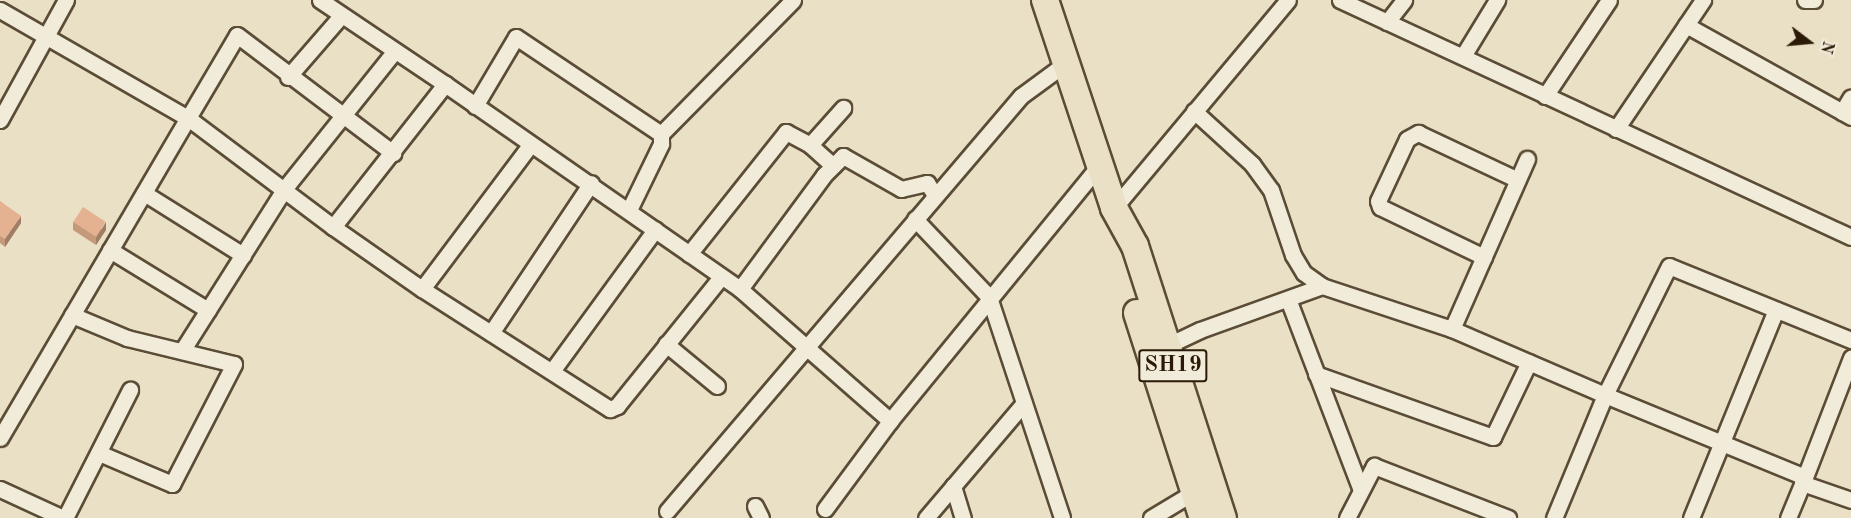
<!DOCTYPE html>
<html>
<head>
<meta charset="utf-8">
<style>
	body { margin:0 }
	#map { position:relative; width:1851px; height:518px; overflow:hidden; background:#eae0c6; font-family:"Old Standard TT",serif }
	div>[style] { position:absolute }
	.roads { filter:drop-shadow(2px 0 #5b4c36) drop-shadow(-2px 0 #5b4c36) drop-shadow(0 2px #5b4c36) drop-shadow(0 -2px #5b4c36) }
	.street>* { height:15px; margin:-7.5px; padding:0 7.5px; transform-origin:7.5px; border-radius:7.5px; background:#f1ebda }
	.primary>* { height:26px; margin:-13px; padding:0 13px; transform-origin:13px; border-radius:13px; background:#eae0c6 }
	.wall>* { inset:0; background:#c4997c }
	.shaded-wall>* { inset:0; background:#a07d65 }
	.building>* { inset:0; background:#e4b290; transform-origin:0 0 }
	span { translate:-50% -50%; white-space:nowrap; text-align:center; line-height:1.15; -webkit-text-stroke:4.5px #f1ebda; paint-order:stroke }
	.shield-label span { padding:2px 4px; background:#f1ebda; border:2px solid; border-radius:4px; -webkit-text-stroke-width:0 }
	.shield-label { font-size:22px; color:#2b1a06; font-weight:700 }
	.north { position:absolute; left:1779px; top:12px; width:60px; height:60px; -webkit-text-stroke:4px #f1ebda; paint-order:stroke; rotate:106deg; font-size:16px; font-weight:700; line-height:24px; text-align:center; color:#2b1a06 }
	.north::after { content:''; display:block; margin:auto; width:21px; height:27px; background:#2b1a06; clip-path:polygon(50% 0,100% 100%,50% 72%,0 100%) }
</style>
</head>
<body>
<div id="map">
	<div class="roads">
		<div class="street">
			<div style="left:320px;top:0;width:151px;rotate:33.9deg"></div>
			<div style="left:1340px;top:0;width:563px;rotate:24.88deg"></div>
			<div style="left:1805px;top:0;width:9px"></div>
			<div style="left:0;top:10px;width:217px;rotate:29.9deg"></div>
			<div style="left:188px;top:118px;width:96px;rotate:-59.4deg"></div>
			<div style="left:237px;top:35px;width:196px;rotate:37.1deg"></div>
			<div style="left:1387px;top:22px;width:28px;rotate:-52deg"></div>
			<div style="left:1686px;top:25px;width:189px;rotate:29.1deg"></div>
			<div style="left:1463px;top:56px;width:66px;rotate:-58.7deg"></div>
			<div style="left:288px;top:77px;width:79px;rotate:-49.1deg"></div>
			<div style="left:1545px;top:96px;width:115px;rotate:-56.3deg"></div>
			<div style="left:475px;top:106px;width:80px;rotate:-59.3deg"></div>
			<div style="left:516px;top:37px;width:174px;rotate:33.8deg"></div>
			<div style="left:661px;top:134px;width:10px;rotate:90deg"></div>
			<div style="left:661px;top:144px;width:73px;rotate:115.9deg"></div>
			<div style="left:1194px;top:111px;width:79px;rotate:42.4deg"></div>
			<div style="left:1252px;top:164px;width:32px;rotate:54deg"></div>
			<div style="left:1271px;top:190px;width:69px;rotate:71.3deg"></div>
			<div style="left:1293px;top:255px;width:21px;rotate:59deg"></div>
			<div style="left:1304px;top:273px;width:22px;rotate:36deg"></div>
			<div style="left:1322px;top:286px;width:137px;rotate:18.3deg"></div>
			<div style="left:1452px;top:329px;width:167px;rotate:23.3deg"></div>
			<div style="left:1605px;top:395px;width:133px;rotate:112.5deg"></div>
			<div style="left:1842px;top:112px;width:17px;rotate:-59deg"></div>
			<div style="left:0;top:120px;width:137px;rotate:-61.2deg"></div>
			<div style="left:1616px;top:129px;width:156px;rotate:-56deg"></div>
			<div style="left:661px;top:134px;width:188px;rotate:-45.4deg"></div>
			<div style="left:810px;top:145px;width:50px;rotate:-48.3deg"></div>
			<div style="left:144px;top:193px;width:117px;rotate:32.1deg"></div>
			<div style="left:1114px;top:208px;width:271px;rotate:-50.1deg"></div>
			<div style="left:915px;top:219px;width:108px;rotate:46.5deg"></div>
			<div style="left:989px;top:297px;width:233px;rotate:71.7deg"></div>
			<div style="left:333px;top:227px;width:108px;rotate:34.9deg"></div>
			<div style="left:422px;top:289px;width:223px;rotate:32.6deg"></div>
			<div style="left:610px;top:409px;width:8px;rotate:-23deg"></div>
			<div style="left:617px;top:406px;width:166px;rotate:-51.1deg"></div>
			<div style="left:110px;top:250px;width:115px;rotate:31.5deg"></div>
			<div style="left:689px;top:254px;width:156px;rotate:-51.5deg"></div>
			<div style="left:786px;top:132px;width:27px;rotate:28deg"></div>
			<div style="left:810px;top:145px;width:31px;rotate:42deg"></div>
			<div style="left:1484px;top:257px;width:115px;rotate:-154.3deg"></div>
			<div style="left:1380px;top:207px;width:6px;rotate:-108deg"></div>
			<div style="left:1378px;top:201px;width:68px;rotate:-64.9deg"></div>
			<div style="left:1407px;top:139px;width:13px;rotate:-29deg"></div>
			<div style="left:1418px;top:133px;width:110px;rotate:25.2deg"></div>
			<div style="left:422px;top:289px;width:181px;rotate:-53.1deg"></div>
			<div style="left:740px;top:289px;width:142px;rotate:-53.6deg"></div>
			<div style="left:824px;top:175px;width:27px;rotate:-45deg"></div>
			<div style="left:843px;top:156px;width:67px;rotate:29.6deg"></div>
			<div style="left:901px;top:189px;width:27px;rotate:-13deg"></div>
			<div style="left:927px;top:183px;width:14px;rotate:56deg"></div>
			<div style="left:1288px;top:299px;width:204px;rotate:69.1deg"></div>
			<div style="left:72px;top:315px;width:60px;rotate:22.7deg"></div>
			<div style="left:127px;top:338px;width:110px;rotate:13.7deg"></div>
			<div style="left:234px;top:364px;width:135px;rotate:117.3deg"></div>
			<div style="left:172px;top:484px;width:79px;rotate:-157deg"></div>
			<div style="left:1452px;top:329px;width:186px;rotate:-66.2deg"></div>
			<div style="left:491px;top:333px;width:180px;rotate:-56.3deg"></div>
			<div style="left:1851px;top:340px;width:196px;rotate:-157.9deg"></div>
			<div style="left:1669px;top:266px;width:144px;rotate:116.4deg"></div>
			<div style="left:1605px;top:395px;width:216px;rotate:22.3deg"></div>
			<div style="left:1805px;top:477px;width:128px;rotate:-68.9deg"></div>
			<div style="left:666px;top:344px;width:66px;rotate:39.5deg"></div>
			<div style="left:1160px;top:349px;width:44px;rotate:-25.4deg"></div>
			<div style="left:1200px;top:330px;width:130px;rotate:-19.8deg"></div>
			<div style="left:182px;top:351px;width:193px;rotate:-57.7deg"></div>
			<div style="left:285px;top:188px;width:173px;rotate:-51.3deg"></div>
			<div style="left:552px;top:371px;width:175px;rotate:-53.9deg"></div>
			<div style="left:1316px;top:374px;width:188px;rotate:19.6deg"></div>
			<div style="left:1493px;top:437px;width:83px;rotate:-64.4deg"></div>
			<div style="left:0;top:438px;width:371px;rotate:-59.6deg"></div>
			<div style="left:188px;top:118px;width:181px;rotate:36.9deg"></div>
			<div style="left:333px;top:227px;width:182px;rotate:-51.9deg"></div>
			<div style="left:445px;top:84px;width:359px;rotate:34.8deg"></div>
			<div style="left:740px;top:289px;width:200px;rotate:41.3deg"></div>
			<div style="left:890px;top:421px;width:330px;rotate:-50.7deg"></div>
			<div style="left:1802px;top:483px;width:52px;rotate:19.1deg"></div>
			<div style="left:953px;top:486px;width:34px;rotate:73deg"></div>
			<div style="left:0;top:489px;width:69px;rotate:24.7deg"></div>
			<div style="left:755px;top:506px;width:13px;rotate:63deg"></div>
			<div style="left:825px;top:509px;width:109px;rotate:-53.5deg"></div>
			<div style="left:667px;top:511px;width:545px;rotate:-49.54deg"></div>
			<div style="left:1021px;top:96px;width:56px;rotate:-36.3deg"></div>
			<div style="left:65px;top:518px;width:144px;rotate:-63.1deg"></div>
			<div style="left:926px;top:518px;width:151px;rotate:-49.6deg"></div>
			<div style="left:1151px;top:518px;width:50px;rotate:-31.2deg"></div>
			<div style="left:1347px;top:518px;width:59px;rotate:-62.6deg"></div>
			<div style="left:1374px;top:466px;width:144px;rotate:21.2deg"></div>
			<div style="left:1691px;top:518px;width:225px;rotate:-67.8deg"></div>
			<div style="left:1788px;top:518px;width:44px;rotate:-67.5deg"></div>
		</div>
		<div class="primary">
			<div style="left:1045px;top:0;width:219px;rotate:71.6deg"></div>
			<div style="left:1114px;top:208px;width:43px;rotate:61.1deg"></div>
			<div style="left:1135px;top:246px;width:286px;rotate:72.1deg"></div>
			<div style="left:1137px;top:313px;width:215px;rotate:72.2deg"></div>
		</div>
	</div>
	<div class="wall">
		<div style="clip-path:polygon(0 201px,21px 223px,5px 247px,0 243px)"></div>
		<div style="clip-path:polygon(73px 222px,106px 230px,96px 245px,73px 230px)"></div>
	</div>
	<div class="shaded-wall">
		<div style="clip-path:polygon(21px 216px,21px 223px,5px 247px,5px 239px)"></div>
		<div style="clip-path:polygon(106px 222px,106px 230px,96px 245px,96px 238px)"></div>
	</div>
	<div class="building">
		<div style="clip-path:polygon(0 201px,21px 216px,5px 239px,0 236px)"></div>
		<div style="left:83px;top:207px;width:27px;height:18px;rotate:33deg"></div>
	</div>
	<div class="shield-label">
		<span style="left:1173px;top:366px">SH19</span>
	</div>
	<div class="north">N</div>
</div>
</body>
</html>
